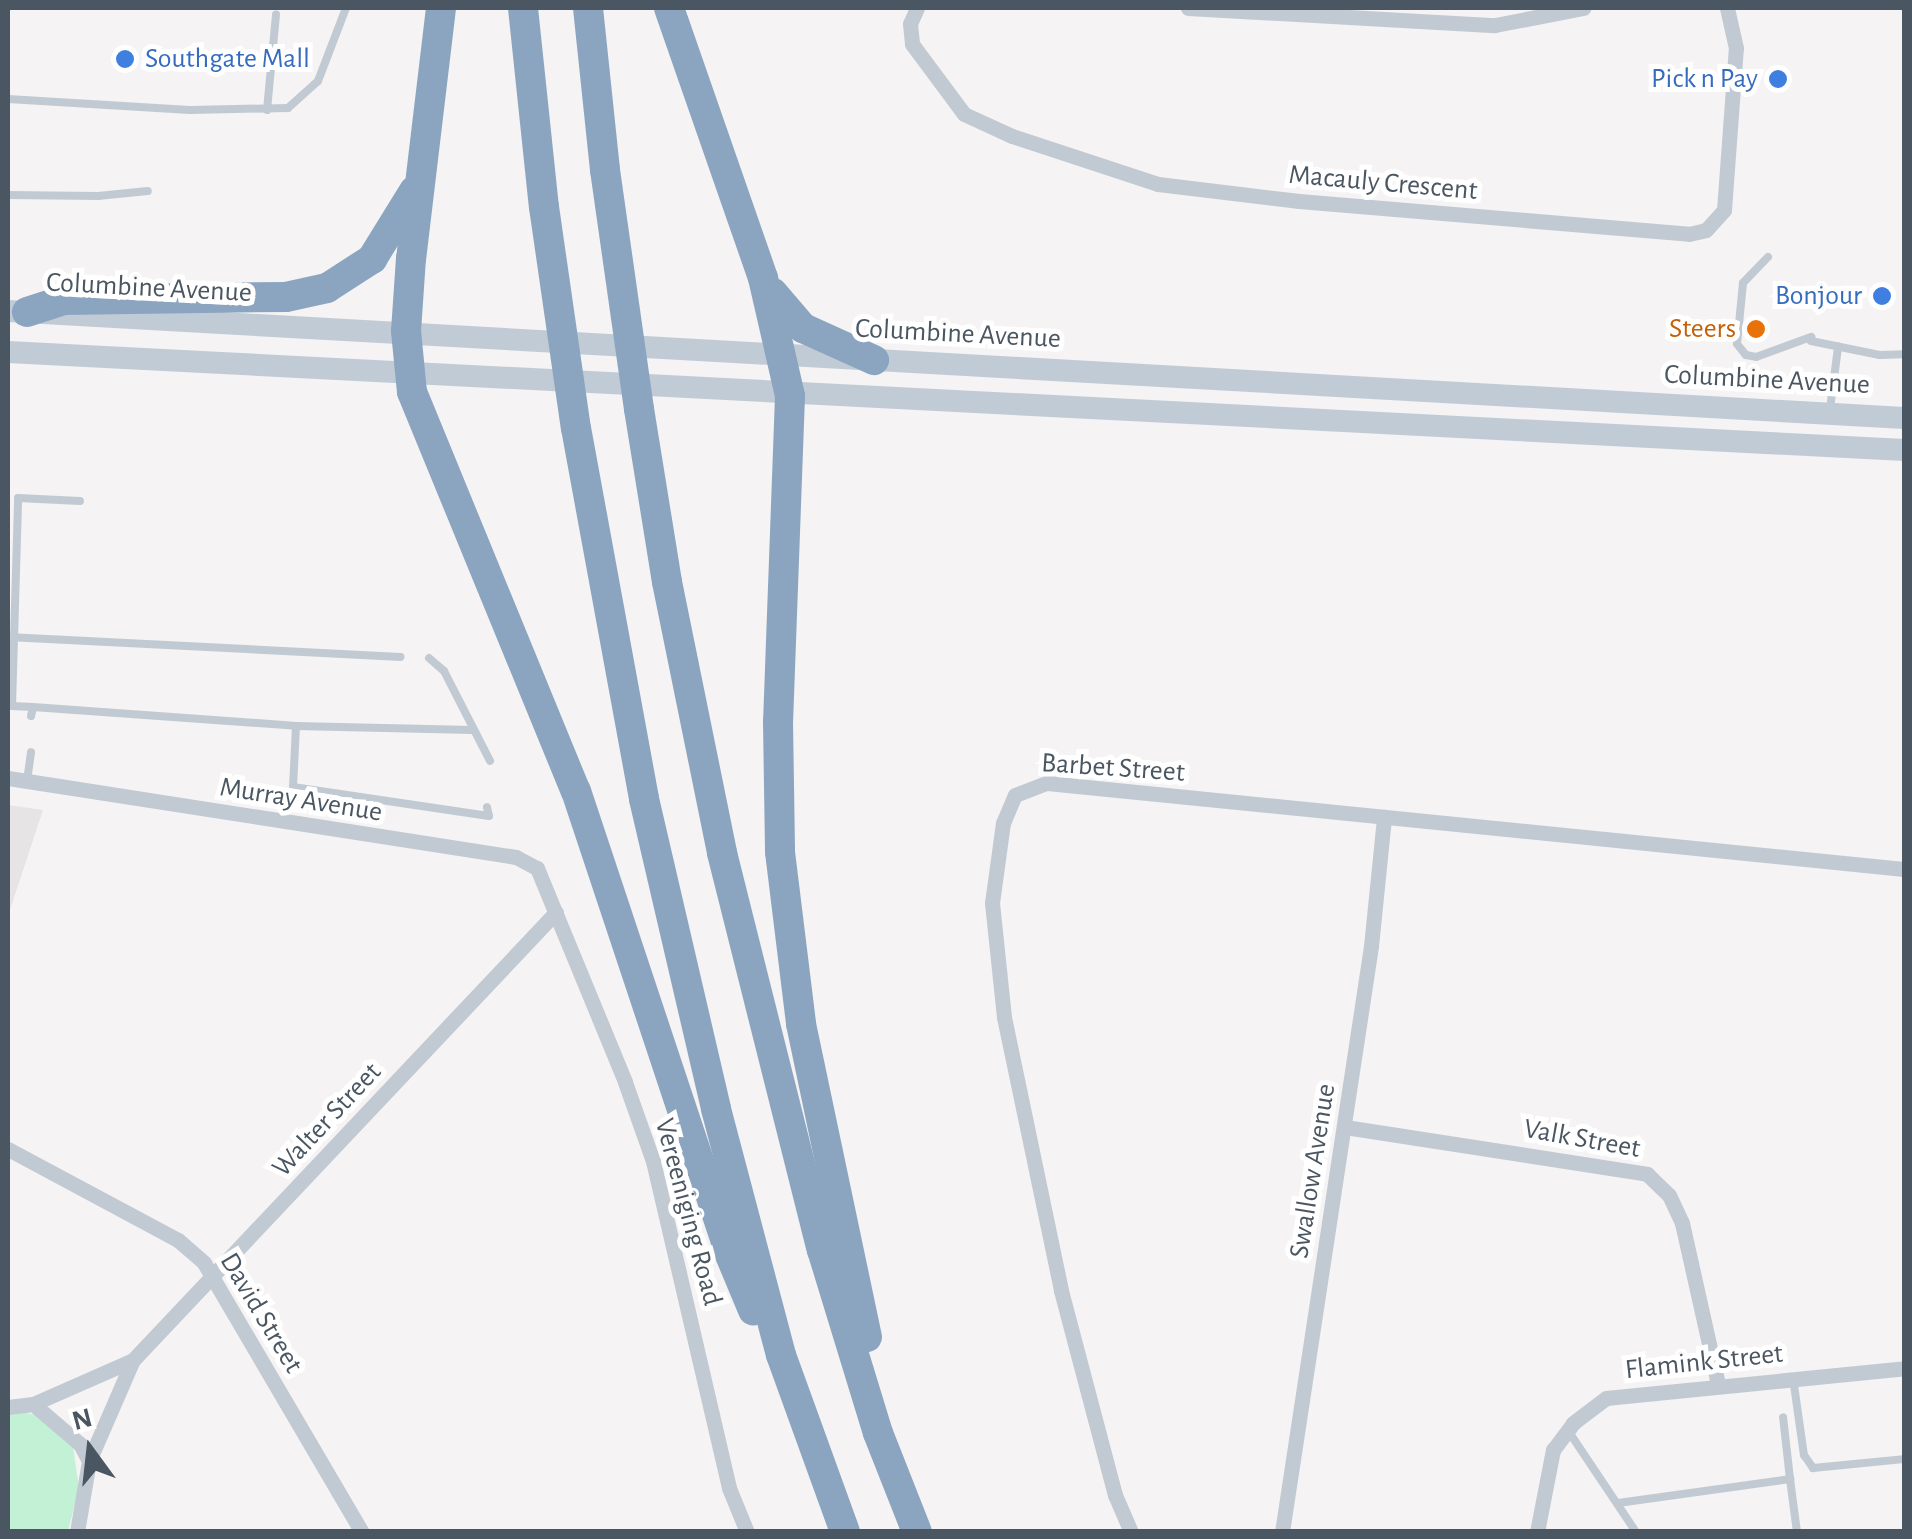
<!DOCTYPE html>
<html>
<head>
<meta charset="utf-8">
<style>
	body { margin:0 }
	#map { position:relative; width:1912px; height:1539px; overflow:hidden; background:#f5f3f3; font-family:"Alegreya Sans",sans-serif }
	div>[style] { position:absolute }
	.education>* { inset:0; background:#e6e4e5 }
	.green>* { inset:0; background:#c3f1d5 }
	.lane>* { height:8px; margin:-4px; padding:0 4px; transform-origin:4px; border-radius:4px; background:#c1cad2 }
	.street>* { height:15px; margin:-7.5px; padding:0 7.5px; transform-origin:7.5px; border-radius:7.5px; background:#c1cad2 }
	.secondary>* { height:22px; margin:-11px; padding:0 11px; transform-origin:11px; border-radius:11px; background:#c1cbd6 }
	.highway>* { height:30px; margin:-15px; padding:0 15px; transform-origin:15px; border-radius:15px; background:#8ba5c1 }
	.dots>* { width:28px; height:28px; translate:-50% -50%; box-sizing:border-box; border:5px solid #fff; border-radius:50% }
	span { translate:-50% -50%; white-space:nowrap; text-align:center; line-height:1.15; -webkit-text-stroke:10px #fff; paint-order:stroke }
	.shop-label { font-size:28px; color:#366cbe }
	.left { translate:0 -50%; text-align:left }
	.right { translate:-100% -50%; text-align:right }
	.street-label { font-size:28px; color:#4a5661 }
	.food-label { font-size:28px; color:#c56008 }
	.frame { position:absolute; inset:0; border:10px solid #4a5661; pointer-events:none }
	.north { position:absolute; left:40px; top:1399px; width:100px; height:100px; -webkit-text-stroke:8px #fff; paint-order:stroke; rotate:345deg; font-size:28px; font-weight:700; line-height:40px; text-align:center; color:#4a5661 }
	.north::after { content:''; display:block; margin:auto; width:35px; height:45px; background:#4a5661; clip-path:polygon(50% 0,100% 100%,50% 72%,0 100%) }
</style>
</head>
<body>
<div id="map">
	<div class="education">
		<div style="clip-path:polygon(8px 805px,43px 810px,8px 916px)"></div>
	</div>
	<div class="green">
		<div style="clip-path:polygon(21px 1411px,48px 1419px,73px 1446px,79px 1488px,68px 1531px,8px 1531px,8px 1413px)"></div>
	</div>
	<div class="lane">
		<div style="left:8px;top:99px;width:182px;rotate:3.5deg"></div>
		<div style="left:190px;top:110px;width:98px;rotate:-1.2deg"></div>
		<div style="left:288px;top:108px;width:40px;rotate:-42deg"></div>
		<div style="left:318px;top:81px;width:78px;rotate:-69deg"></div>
		<div style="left:267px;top:110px;width:96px;rotate:-84.6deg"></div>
		<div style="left:8px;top:195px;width:90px;rotate:0.6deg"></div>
		<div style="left:98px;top:196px;width:50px;rotate:-5.7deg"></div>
		<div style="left:1768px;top:257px;width:36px;rotate:134deg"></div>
		<div style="left:1743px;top:283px;width:61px;rotate:95.6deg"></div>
		<div style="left:1737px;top:344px;width:14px;rotate:51deg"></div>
		<div style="left:1746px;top:355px;width:10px;rotate:11deg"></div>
		<div style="left:1756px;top:357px;width:59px;rotate:-20deg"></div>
		<div style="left:1811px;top:341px;width:70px;rotate:11.5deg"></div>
		<div style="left:1880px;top:355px;width:24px;rotate:-2deg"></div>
		<div style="left:1830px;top:409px;width:63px;rotate:-82.6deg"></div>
		<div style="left:8px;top:637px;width:393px;rotate:2.9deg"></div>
		<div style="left:429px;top:658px;width:20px;rotate:41deg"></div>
		<div style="left:444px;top:671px;width:101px;rotate:62.9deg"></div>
		<div style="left:33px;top:707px;width:264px;rotate:4.1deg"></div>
		<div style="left:296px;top:726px;width:176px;rotate:1.3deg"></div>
		<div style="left:31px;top:716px;width:9px;rotate:-77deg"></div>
		<div style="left:33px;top:707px;width:21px;rotate:-177deg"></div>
		<div style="left:12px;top:706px;width:208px;rotate:-88.3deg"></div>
		<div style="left:18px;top:498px;width:62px;rotate:2.8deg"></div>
		<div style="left:296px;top:726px;width:61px;rotate:92.8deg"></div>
		<div style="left:293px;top:787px;width:198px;rotate:8.4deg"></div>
		<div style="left:489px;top:816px;width:9px;rotate:-103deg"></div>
		<div style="left:27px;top:781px;width:29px;rotate:-82deg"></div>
		<div style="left:1793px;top:1378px;width:78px;rotate:81.9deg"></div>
		<div style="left:1804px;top:1455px;width:16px;rotate:55deg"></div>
		<div style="left:1813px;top:1468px;width:91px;rotate:-5.6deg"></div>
		<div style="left:1567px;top:1429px;width:124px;rotate:56.2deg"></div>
		<div style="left:1790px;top:1479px;width:53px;rotate:82.5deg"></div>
		<div style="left:1618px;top:1503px;width:174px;rotate:-7.9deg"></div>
		<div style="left:1790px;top:1479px;width:62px;rotate:-96.4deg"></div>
	</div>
	<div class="street">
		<div style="left:917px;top:8px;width:17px;rotate:114deg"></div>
		<div style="left:910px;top:24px;width:20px;rotate:84deg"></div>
		<div style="left:912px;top:44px;width:87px;rotate:53.4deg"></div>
		<div style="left:964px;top:114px;width:53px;rotate:24.6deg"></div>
		<div style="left:1012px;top:136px;width:154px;rotate:18.2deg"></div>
		<div style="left:1158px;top:184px;width:142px;rotate:6.9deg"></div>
		<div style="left:1299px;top:201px;width:391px;rotate:4.8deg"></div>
		<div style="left:1689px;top:234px;width:17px;rotate:-13deg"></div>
		<div style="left:1706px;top:230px;width:27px;rotate:-48deg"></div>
		<div style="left:1724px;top:210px;width:162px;rotate:-85.8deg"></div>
		<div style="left:1736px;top:48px;width:41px;rotate:-102.7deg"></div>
		<div style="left:1188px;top:8px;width:307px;rotate:3.2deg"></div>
		<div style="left:1495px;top:25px;width:90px;rotate:-10.9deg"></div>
		<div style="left:8px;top:778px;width:514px;rotate:8.84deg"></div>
		<div style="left:516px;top:857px;width:24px;rotate:28deg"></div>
		<div style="left:537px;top:868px;width:231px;rotate:67.6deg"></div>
		<div style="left:625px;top:1082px;width:84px;rotate:70.5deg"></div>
		<div style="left:653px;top:1161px;width:336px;rotate:76.9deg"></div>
		<div style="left:729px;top:1488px;width:48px;rotate:67.8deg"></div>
		<div style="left:1345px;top:1127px;width:306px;rotate:8.8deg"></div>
		<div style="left:1647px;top:1174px;width:30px;rotate:44deg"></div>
		<div style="left:1669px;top:1195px;width:31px;rotate:65deg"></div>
		<div style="left:1682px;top:1223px;width:165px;rotate:77.4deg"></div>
		<div style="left:8px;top:1149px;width:193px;rotate:28.2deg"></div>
		<div style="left:178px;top:1240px;width:35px;rotate:41deg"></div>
		<div style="left:204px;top:1263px;width:312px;rotate:59.6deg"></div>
		<div style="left:33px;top:1404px;width:109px;rotate:-23.7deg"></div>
		<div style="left:133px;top:1360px;width:616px;rotate:-46.64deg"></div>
		<div style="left:8px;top:1407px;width:25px;rotate:-7deg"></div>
		<div style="left:33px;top:1404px;width:62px;rotate:40.4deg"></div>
		<div style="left:80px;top:1444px;width:19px;rotate:62deg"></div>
		<div style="left:89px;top:1461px;width:72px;rotate:99.6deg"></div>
		<div style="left:89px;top:1461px;width:110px;rotate:-66.5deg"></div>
		<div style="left:1131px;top:1532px;width:40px;rotate:-113.4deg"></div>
		<div style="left:1115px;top:1495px;width:212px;rotate:-104.8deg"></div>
		<div style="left:1061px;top:1290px;width:279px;rotate:-101.8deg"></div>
		<div style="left:1004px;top:1017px;width:115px;rotate:-96deg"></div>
		<div style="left:992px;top:903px;width:81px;rotate:-82.2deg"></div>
		<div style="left:1003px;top:823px;width:30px;rotate:-67deg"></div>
		<div style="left:1015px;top:795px;width:34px;rotate:-21deg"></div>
		<div style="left:1047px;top:783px;width:861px;rotate:5.73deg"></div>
		<div style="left:1282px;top:1532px;width:593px;rotate:-81.36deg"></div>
		<div style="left:1371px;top:946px;width:130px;rotate:-84.2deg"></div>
		<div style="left:1537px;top:1532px;width:84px;rotate:-79deg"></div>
		<div style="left:1553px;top:1450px;width:34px;rotate:-53deg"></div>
		<div style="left:1573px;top:1423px;width:41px;rotate:-37.1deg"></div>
		<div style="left:1606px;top:1398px;width:300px;rotate:-5.7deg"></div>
	</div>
	<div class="secondary">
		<div style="left:8px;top:311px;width:1899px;rotate:3.23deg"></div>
		<div style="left:8px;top:352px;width:1899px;rotate:2.96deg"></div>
	</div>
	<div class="highway">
		<div style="left:441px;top:8px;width:252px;rotate:96.8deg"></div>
		<div style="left:411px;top:258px;width:73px;rotate:93.9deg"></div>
		<div style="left:406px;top:331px;width:61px;rotate:84.4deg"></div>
		<div style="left:412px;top:392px;width:431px;rotate:67.7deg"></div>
		<div style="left:576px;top:791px;width:489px;rotate:71.6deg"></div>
		<div style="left:730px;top:1255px;width:60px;rotate:67.3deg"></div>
		<div style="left:523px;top:8px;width:200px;rotate:84deg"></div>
		<div style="left:544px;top:207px;width:223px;rotate:81.8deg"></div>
		<div style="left:576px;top:428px;width:377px;rotate:79.6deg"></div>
		<div style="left:644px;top:799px;width:318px;rotate:76.9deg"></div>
		<div style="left:716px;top:1109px;width:254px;rotate:75.2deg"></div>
		<div style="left:781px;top:1355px;width:188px;rotate:70.1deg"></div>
		<div style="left:588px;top:8px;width:163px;rotate:84deg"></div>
		<div style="left:605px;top:170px;width:241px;rotate:81.9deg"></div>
		<div style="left:639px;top:409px;width:175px;rotate:80.8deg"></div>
		<div style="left:667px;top:582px;width:277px;rotate:78.5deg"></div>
		<div style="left:722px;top:853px;width:409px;rotate:75.9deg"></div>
		<div style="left:822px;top:1250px;width:191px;rotate:73deg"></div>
		<div style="left:878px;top:1433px;width:106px;rotate:68.5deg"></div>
		<div style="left:669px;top:8px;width:286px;rotate:70.8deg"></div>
		<div style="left:763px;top:278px;width:121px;rotate:77.1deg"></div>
		<div style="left:790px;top:396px;width:326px;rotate:92.1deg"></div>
		<div style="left:778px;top:722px;width:130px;rotate:89.1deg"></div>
		<div style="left:780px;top:852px;width:173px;rotate:83deg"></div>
		<div style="left:801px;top:1024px;width:320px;rotate:78.1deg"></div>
		<div style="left:773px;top:293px;width:46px;rotate:49.4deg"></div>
		<div style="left:803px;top:328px;width:78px;rotate:24.3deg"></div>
		<div style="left:27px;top:312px;width:38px;rotate:-18deg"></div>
		<div style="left:63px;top:300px;width:223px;rotate:-0.8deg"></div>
		<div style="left:286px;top:297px;width:42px;rotate:-12.4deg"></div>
		<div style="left:327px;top:288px;width:54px;rotate:-32.8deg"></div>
		<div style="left:372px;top:259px;width:80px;rotate:-58.3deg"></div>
	</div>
	<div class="dots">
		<div style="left:125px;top:59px;background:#3f7fe0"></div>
		<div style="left:1778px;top:79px;background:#3f7fe0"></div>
		<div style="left:1882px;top:296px;background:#3f7fe0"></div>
		<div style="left:1756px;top:329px;background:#e8710a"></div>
	</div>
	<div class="shop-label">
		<span class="left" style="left:145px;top:59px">Southgate Mall</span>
		<span class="right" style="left:1758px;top:79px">Pick n Pay</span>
		<span class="right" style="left:1862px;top:296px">Bonjour</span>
	</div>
	<div class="street-label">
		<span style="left:1383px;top:183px;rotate:5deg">Macauly Crescent</span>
		<span style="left:149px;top:288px;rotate:3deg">Columbine Avenue</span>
		<span style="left:958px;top:334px;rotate:3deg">Columbine Avenue</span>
		<span style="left:1767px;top:380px;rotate:3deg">Columbine Avenue</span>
		<span style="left:1113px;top:768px;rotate:4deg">Barbet Street</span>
		<span style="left:301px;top:800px;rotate:9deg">Murray Avenue</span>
		<span style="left:327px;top:1120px;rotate:-47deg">Walter Street</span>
		<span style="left:1582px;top:1139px;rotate:10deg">Valk Street</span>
		<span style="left:1313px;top:1171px;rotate:-81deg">Swallow Avenue</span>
		<span style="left:688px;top:1212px;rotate:75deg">Vereeniging Road</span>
		<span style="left:261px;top:1313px;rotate:59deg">David Street</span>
		<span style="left:1704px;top:1362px;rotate:-6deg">Flamink Street</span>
	</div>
	<div class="food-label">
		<span class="right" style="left:1736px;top:329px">Steers</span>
	</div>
	<div class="frame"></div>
	<div class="north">N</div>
</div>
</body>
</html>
